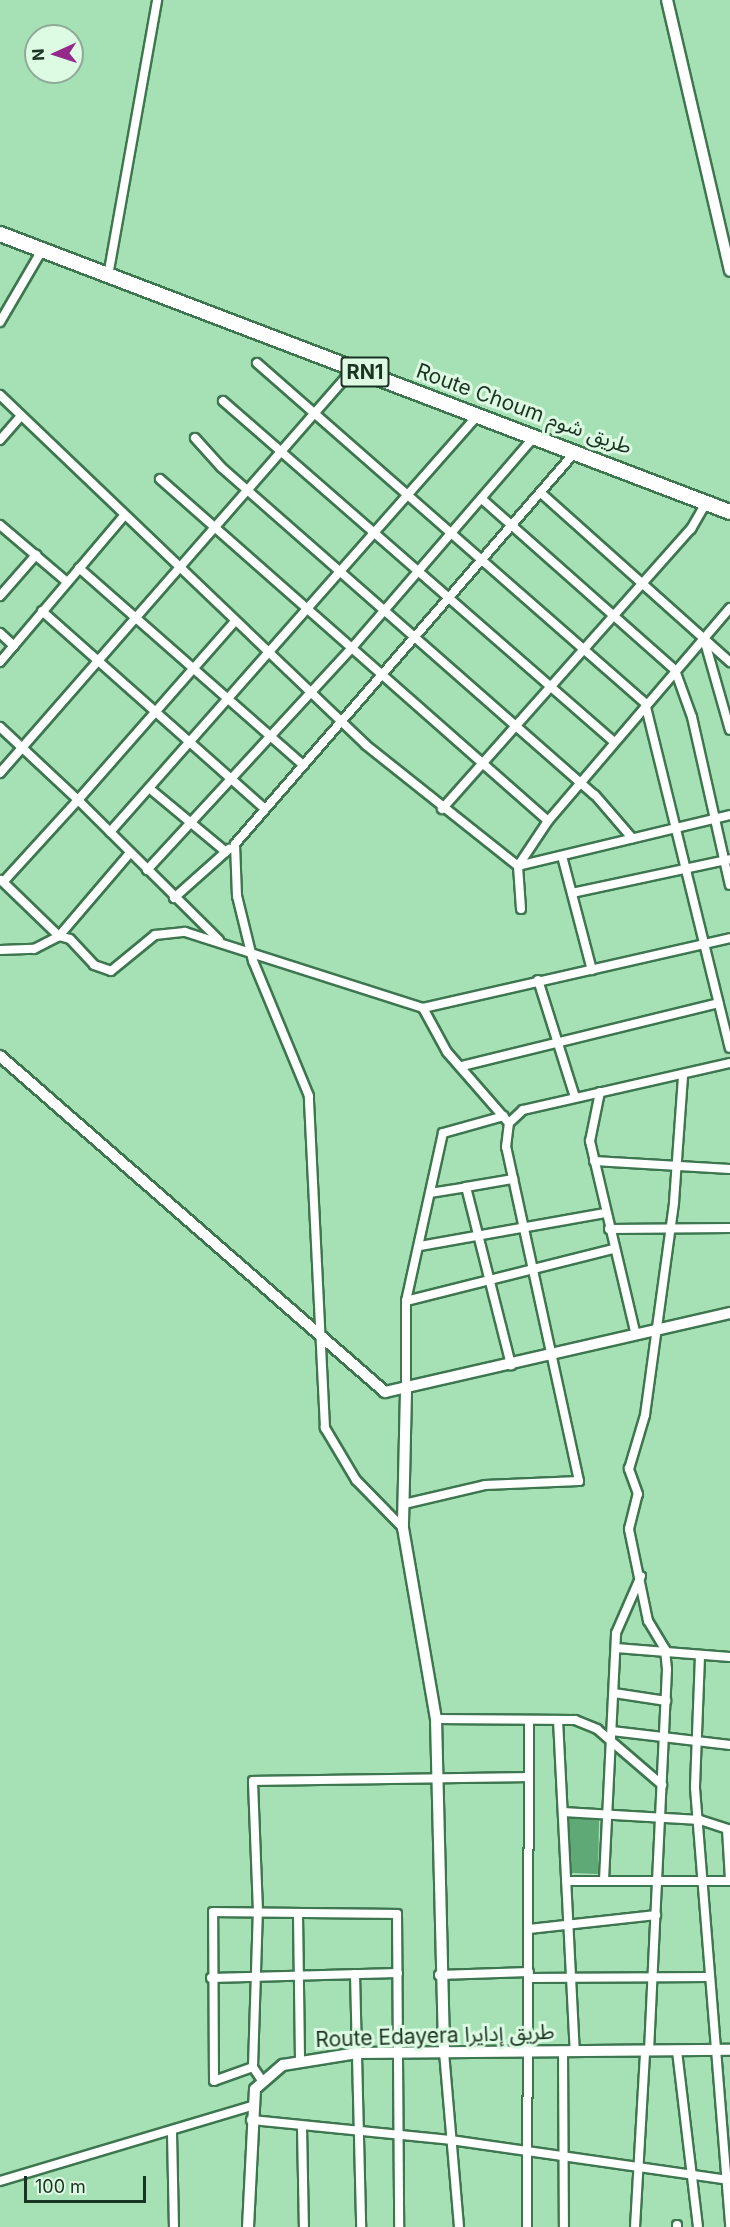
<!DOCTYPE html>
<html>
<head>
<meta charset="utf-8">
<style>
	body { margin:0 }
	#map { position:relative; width:730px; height:2227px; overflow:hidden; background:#a6e1b5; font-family:Inter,"Noto Sans Arabic",sans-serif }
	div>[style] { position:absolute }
	.building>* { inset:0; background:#5ea975 }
	.roads { filter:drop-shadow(2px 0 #3d764f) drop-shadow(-2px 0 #3d764f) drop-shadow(0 2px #3d764f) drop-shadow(0 -2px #3d764f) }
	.street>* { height:8px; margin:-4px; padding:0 4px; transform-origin:4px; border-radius:4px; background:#fff }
	.secondary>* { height:10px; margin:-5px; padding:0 5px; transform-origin:5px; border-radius:5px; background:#fff }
	.highway>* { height:14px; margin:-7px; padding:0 7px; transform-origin:7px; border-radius:7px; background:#fff }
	span { translate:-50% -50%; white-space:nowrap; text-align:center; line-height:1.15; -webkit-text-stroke:6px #ddfae3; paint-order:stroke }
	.shield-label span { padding:2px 4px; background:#ddfae3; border:2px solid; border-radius:4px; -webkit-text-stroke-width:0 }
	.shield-label { font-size:20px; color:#1b3322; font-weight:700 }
	.street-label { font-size:21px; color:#1b3322 }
	.north { position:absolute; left:24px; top:24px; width:60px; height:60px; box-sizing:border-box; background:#ddfae3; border:2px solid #8faa96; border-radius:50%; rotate:267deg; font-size:16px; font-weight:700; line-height:24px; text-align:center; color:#1b3322 }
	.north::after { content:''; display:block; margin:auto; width:21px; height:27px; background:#95298b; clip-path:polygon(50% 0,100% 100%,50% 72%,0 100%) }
	.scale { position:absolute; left:24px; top:2176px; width:122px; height:27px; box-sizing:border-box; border:3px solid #1b3322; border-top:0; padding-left:8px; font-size:18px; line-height:21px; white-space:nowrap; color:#1b3322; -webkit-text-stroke:4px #ddfae3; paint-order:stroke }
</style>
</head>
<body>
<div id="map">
	<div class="building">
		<div style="clip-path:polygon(569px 1818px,599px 1820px,598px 1874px,572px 1873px)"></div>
	</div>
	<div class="roads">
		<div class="street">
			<div style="left:108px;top:276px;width:280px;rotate:-79.9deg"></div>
			<div style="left:0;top:322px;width:83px;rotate:-59.7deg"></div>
			<div style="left:257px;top:363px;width:516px;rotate:41.23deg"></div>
			<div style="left:645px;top:703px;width:355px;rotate:76.2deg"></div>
			<div style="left:0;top:395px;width:506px;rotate:43.72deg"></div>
			<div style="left:366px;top:745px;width:194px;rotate:38.5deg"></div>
			<div style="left:518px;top:866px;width:218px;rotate:-13.5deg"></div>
			<div style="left:223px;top:401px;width:519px;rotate:41.09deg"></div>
			<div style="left:195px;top:438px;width:39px;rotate:48deg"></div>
			<div style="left:221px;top:467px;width:497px;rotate:41.3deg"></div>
			<div style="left:595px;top:795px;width:57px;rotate:49.3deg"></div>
			<div style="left:0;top:440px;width:32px;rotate:-49deg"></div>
			<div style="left:160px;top:479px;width:517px;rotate:41.39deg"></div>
			<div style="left:541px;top:493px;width:254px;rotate:41.8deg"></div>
			<div style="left:483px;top:500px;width:256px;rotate:41.5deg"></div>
			<div style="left:675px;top:670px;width:50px;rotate:70.1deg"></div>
			<div style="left:692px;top:717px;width:172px;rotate:77.3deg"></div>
			<div style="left:0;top:525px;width:88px;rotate:40.4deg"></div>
			<div style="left:79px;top:568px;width:298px;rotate:41.3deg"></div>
			<div style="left:0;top:596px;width:55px;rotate:-48.7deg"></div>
			<div style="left:42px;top:611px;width:298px;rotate:41.6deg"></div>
			<div style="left:0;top:633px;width:19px;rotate:43deg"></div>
			<div style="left:706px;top:646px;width:87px;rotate:74.1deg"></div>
			<div style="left:0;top:662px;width:192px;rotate:-49.7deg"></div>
			<div style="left:0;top:727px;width:107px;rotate:43.1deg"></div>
			<div style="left:78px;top:800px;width:111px;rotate:132.4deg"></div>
			<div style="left:0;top:773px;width:538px;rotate:-48.84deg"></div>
			<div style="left:149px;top:788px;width:100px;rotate:39.7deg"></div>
			<div style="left:442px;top:809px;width:375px;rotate:-48.4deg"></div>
			<div style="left:691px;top:529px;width:32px;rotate:-60deg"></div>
			<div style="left:110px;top:832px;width:556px;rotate:-48.57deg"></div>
			<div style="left:562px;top:856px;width:118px;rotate:75.3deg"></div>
			<div style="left:147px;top:870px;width:301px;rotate:-47.3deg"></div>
			<div style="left:351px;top:649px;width:281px;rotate:-49.2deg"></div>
			<div style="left:1px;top:880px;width:81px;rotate:44deg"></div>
			<div style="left:59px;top:936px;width:109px;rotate:-49.5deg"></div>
			<div style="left:572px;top:893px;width:162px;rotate:-12.1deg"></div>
			<div style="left:174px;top:898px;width:74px;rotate:-41.7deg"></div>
			<div style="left:521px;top:909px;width:43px;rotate:-94deg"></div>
			<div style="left:518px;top:866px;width:54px;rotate:-56.3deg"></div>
			<div style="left:548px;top:821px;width:280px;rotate:-49.5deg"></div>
			<div style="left:219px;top:940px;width:199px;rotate:-135.2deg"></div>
			<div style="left:78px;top:800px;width:238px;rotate:-48.7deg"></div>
			<div style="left:0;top:950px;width:34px;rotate:-2deg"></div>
			<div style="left:34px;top:949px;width:28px;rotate:-27deg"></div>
			<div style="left:59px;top:936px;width:11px;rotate:15deg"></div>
			<div style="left:70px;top:939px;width:35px;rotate:47deg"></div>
			<div style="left:94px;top:965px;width:18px;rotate:19deg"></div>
			<div style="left:111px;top:971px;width:57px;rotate:-39.3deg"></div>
			<div style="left:155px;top:935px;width:30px;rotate:-6deg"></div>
			<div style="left:185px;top:932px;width:250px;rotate:17.7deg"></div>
			<div style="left:423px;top:1008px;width:50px;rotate:61.4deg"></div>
			<div style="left:447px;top:1052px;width:94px;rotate:48.9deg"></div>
			<div style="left:538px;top:980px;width:123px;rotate:72.5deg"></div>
			<div style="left:423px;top:1008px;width:315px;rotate:-12.8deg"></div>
			<div style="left:462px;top:1066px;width:264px;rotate:-13.8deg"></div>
			<div style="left:600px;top:1092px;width:50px;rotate:101.5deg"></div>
			<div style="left:590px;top:1141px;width:199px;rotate:76.7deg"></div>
			<div style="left:594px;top:1161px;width:136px;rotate:3.4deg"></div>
			<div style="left:466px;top:1187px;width:48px;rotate:-9.7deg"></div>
			<div style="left:430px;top:1193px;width:36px;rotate:-9deg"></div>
			<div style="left:466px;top:1187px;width:184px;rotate:75.8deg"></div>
			<div style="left:609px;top:1229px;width:121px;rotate:-0.5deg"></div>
			<div style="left:420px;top:1246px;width:188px;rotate:-10.1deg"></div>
			<div style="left:406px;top:1301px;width:213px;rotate:-14.1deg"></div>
			<div style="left:406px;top:1390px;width:89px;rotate:-90deg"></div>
			<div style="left:406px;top:1301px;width:172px;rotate:-77.6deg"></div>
			<div style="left:443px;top:1133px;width:63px;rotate:-15.6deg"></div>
			<div style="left:404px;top:1504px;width:83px;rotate:-13.2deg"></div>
			<div style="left:485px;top:1485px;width:94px;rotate:-2.4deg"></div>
			<div style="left:579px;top:1481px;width:342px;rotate:-102.3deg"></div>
			<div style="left:506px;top:1147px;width:24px;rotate:-83deg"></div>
			<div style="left:509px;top:1123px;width:19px;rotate:-43deg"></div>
			<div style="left:523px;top:1110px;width:212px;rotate:-12.8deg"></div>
			<div style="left:403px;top:1528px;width:67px;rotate:-134.4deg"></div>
			<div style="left:356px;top:1480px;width:61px;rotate:-120.8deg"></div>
			<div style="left:325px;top:1428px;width:332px;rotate:-92.8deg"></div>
			<div style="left:309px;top:1096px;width:146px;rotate:-112.5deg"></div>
			<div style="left:253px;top:961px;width:67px;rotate:-103.8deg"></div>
			<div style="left:237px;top:896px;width:52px;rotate:-92.2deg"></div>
			<div style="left:235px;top:844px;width:520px;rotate:-49.05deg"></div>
			<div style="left:616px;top:1648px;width:114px;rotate:4.5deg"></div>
			<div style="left:700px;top:1656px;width:132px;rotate:92.2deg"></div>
			<div style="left:695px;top:1788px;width:440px;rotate:85.4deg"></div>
			<div style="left:614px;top:1693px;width:53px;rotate:8.7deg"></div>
			<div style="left:436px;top:1719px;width:139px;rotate:0.4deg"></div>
			<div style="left:575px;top:1720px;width:24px;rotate:22deg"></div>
			<div style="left:597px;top:1729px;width:86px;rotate:40.7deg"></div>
			<div style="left:558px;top:1720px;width:331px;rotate:87.1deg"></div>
			<div style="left:612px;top:1731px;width:119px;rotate:6.8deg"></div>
			<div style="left:563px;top:1812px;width:137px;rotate:3.3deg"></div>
			<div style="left:700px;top:1820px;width:32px;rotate:18deg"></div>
			<div style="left:727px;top:1829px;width:51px;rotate:86.6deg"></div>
			<div style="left:604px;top:1880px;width:247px;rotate:-87.2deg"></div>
			<div style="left:616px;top:1633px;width:62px;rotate:-66.3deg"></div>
			<div style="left:566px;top:1881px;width:164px"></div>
			<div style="left:298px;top:1915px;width:145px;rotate:89.2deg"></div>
			<div style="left:529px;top:1929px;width:128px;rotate:-6.3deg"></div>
			<div style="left:355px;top:1974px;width:253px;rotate:88.6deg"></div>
			<div style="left:439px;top:1975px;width:90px;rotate:-1.9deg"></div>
			<div style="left:211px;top:1978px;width:187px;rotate:-1.5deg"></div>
			<div style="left:529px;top:1978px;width:180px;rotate:-0.3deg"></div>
			<div style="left:563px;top:2051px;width:176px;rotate:89.7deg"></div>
			<div style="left:649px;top:2051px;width:382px;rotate:-87.3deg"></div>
			<div style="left:667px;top:1669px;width:20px;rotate:-96deg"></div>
			<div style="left:665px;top:1649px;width:33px;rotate:-121deg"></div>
			<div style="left:648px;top:1621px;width:94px;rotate:-101.7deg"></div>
			<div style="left:629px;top:1529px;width:36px;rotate:-76deg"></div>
			<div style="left:638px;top:1494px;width:27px;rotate:-110deg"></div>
			<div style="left:629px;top:1469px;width:56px;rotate:-73.5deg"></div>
			<div style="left:645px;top:1415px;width:215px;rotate:-82.2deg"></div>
			<div style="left:674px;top:1202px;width:127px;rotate:-85.9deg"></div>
			<div style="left:677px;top:2051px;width:177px;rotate:83.2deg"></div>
			<div style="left:444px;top:2052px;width:176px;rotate:85.1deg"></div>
			<div style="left:253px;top:2067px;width:155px;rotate:-88.2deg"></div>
			<div style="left:258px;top:1912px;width:131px;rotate:-92.2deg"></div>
			<div style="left:253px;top:1781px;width:276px;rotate:-0.8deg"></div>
			<div style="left:261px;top:2079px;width:14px;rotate:-124deg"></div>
			<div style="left:253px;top:2067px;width:41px;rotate:160.3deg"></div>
			<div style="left:214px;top:2081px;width:169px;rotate:-90.3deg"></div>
			<div style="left:213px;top:1912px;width:184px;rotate:0.6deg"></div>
			<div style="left:397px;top:1914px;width:313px;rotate:89.6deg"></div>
			<div style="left:251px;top:2120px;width:201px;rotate:5.7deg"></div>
			<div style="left:451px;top:2140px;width:281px;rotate:8.2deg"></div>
			<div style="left:302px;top:2127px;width:100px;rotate:88.9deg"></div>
			<div style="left:172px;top:2133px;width:94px;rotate:88.8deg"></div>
			<div style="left:0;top:2181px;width:262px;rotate:-16.6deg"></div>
			<div style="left:677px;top:2225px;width:2px;rotate:90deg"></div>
			<div style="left:527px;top:2227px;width:507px;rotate:-89.77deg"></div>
			<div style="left:635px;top:2227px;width:176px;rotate:-86.7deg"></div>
		</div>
		<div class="secondary">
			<div style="left:667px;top:0;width:278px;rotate:76.9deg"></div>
			<div style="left:0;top:1056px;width:511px;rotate:41.11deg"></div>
			<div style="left:385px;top:1392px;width:354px;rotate:-12.9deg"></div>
			<div style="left:406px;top:1391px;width:137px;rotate:91.3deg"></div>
			<div style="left:403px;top:1528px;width:194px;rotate:80.2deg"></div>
			<div style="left:436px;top:1719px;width:333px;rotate:88.6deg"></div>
			<div style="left:248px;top:2227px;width:138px;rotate:-87.1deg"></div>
			<div style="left:255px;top:2089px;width:37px;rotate:-41deg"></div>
			<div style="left:283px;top:2065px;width:75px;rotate:-9.2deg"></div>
			<div style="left:357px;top:2053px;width:373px;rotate:-0.5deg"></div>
		</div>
		<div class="highway">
			<div style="left:0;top:234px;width:781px;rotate:20.85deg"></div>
		</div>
	</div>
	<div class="shield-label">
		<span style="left:365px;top:372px">RN1</span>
	</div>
	<div class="street-label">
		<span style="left:524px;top:409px;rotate:20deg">Route Choum طريق شوم</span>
		<span style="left:435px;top:2036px;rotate:-2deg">Route Edayera طريق إدايرا</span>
	</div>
	<div class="north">N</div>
	<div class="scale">100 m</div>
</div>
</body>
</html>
